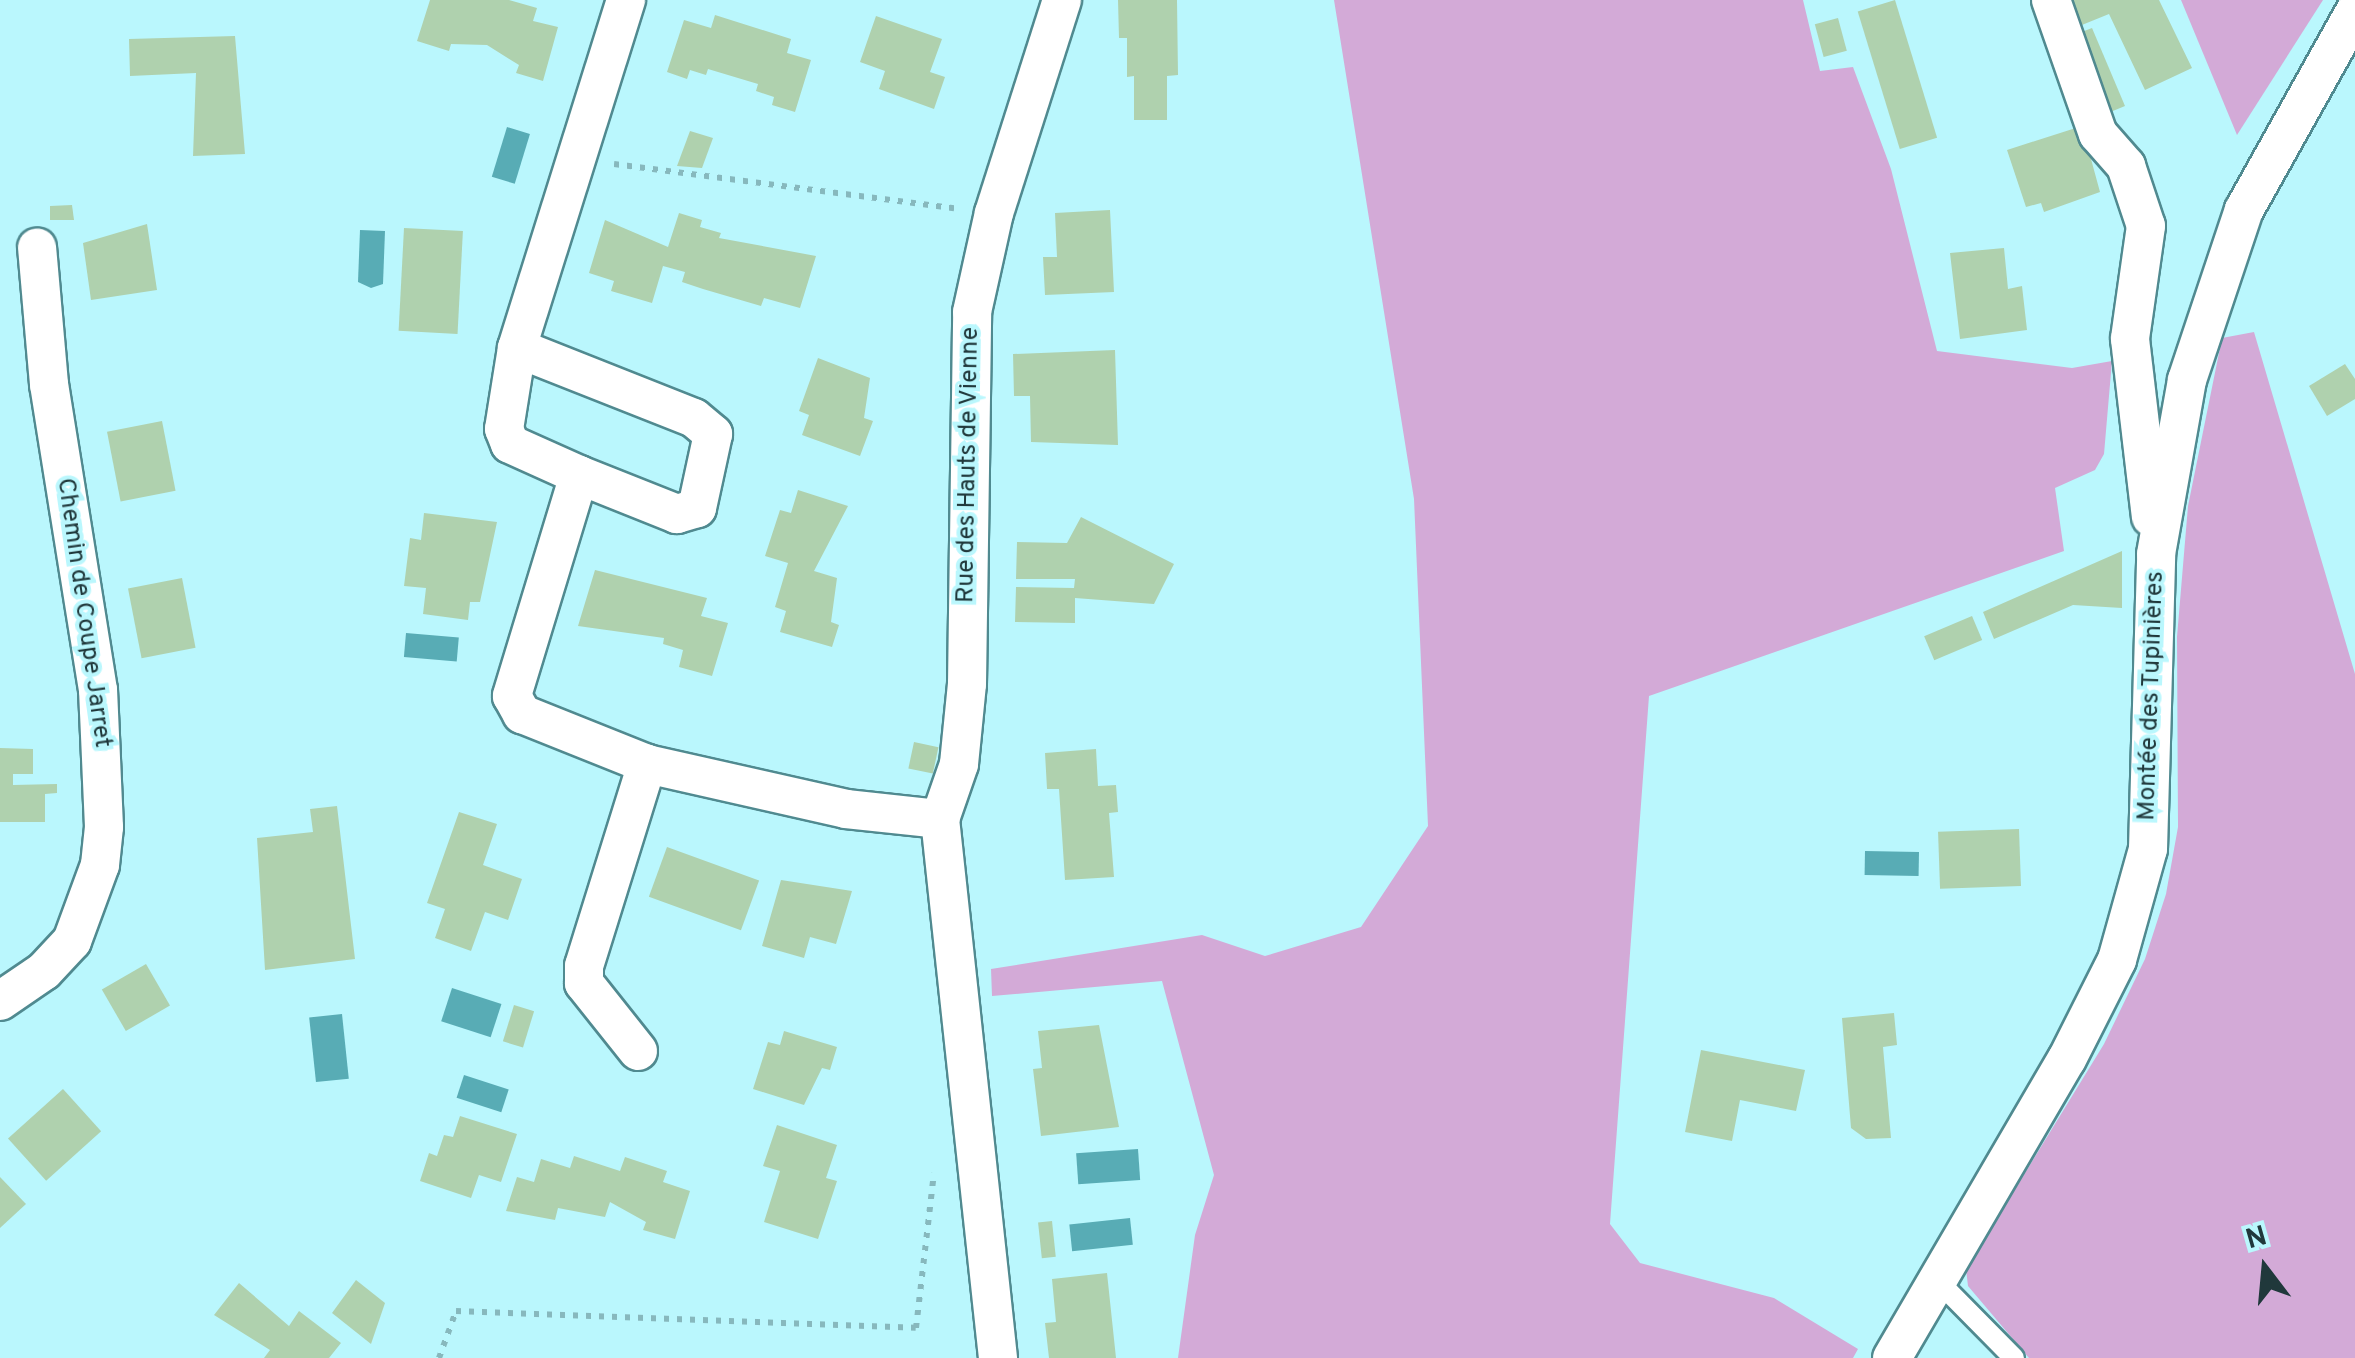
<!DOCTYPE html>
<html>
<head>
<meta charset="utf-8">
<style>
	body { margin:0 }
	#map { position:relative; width:2355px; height:1358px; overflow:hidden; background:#baf7fd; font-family:Overpass,sans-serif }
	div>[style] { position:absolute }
	.green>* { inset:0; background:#d3aad7 }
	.water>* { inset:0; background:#58acb5; transform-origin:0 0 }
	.building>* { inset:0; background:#afd1ae; transform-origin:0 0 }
	.path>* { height:6px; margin-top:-3px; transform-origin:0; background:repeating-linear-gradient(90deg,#87b8bd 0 5px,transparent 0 13px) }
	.roads { filter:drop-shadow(2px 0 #508a90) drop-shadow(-2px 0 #508a90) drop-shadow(0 2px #508a90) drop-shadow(0 -2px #508a90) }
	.lane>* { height:20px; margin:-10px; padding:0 10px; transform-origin:10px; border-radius:10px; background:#fff }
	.street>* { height:38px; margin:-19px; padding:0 19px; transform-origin:19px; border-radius:19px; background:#fff }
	span { translate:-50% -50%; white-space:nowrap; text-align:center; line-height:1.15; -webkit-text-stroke:8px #baf7fd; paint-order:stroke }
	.street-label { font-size:25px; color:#20383b }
	.north { position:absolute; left:2215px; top:1218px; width:100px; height:100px; -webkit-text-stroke:8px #baf7fd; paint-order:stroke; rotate:344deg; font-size:28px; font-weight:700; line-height:40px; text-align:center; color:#20383b }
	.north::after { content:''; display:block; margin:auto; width:35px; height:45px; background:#20383b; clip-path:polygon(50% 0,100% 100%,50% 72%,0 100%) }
</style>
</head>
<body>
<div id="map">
	<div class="green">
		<div style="clip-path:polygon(1334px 0,1803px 0,1820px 71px,1853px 67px,1891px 169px,1937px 351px,2072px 368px,2112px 361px,2104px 454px,2095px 470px,2055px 488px,2064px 551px,1649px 696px,1610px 1224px,1640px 1263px,1774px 1298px,1858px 1349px,1853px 1358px,1178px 1358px,1195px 1235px,1214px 1175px,1162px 981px,992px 996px,991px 969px,1202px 935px,1265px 956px,1361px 927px,1428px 826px,1414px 499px)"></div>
		<div style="clip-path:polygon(2181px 0,2323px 0,2237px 135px)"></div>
		<div style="clip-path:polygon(2254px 332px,2355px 674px,2355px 1358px,2029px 1358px,1968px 1286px,1966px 1269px,2104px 1044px,2145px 959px,2166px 894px,2178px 827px,2177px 637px,2188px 506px,2222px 338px)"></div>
	</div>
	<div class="water">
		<div style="left:507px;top:127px;width:24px;height:52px;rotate:17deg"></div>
		<div style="clip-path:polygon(360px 230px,385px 231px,383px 284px,371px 288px,358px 282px)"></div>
		<div style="left:406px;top:633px;width:53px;height:24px;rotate:5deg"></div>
		<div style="left:1865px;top:851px;width:54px;height:24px;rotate:1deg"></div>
		<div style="left:452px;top:988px;width:52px;height:35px;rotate:18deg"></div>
		<div style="left:342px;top:1014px;width:65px;height:33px;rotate:84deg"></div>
		<div style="left:464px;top:1075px;width:47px;height:24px;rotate:18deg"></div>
		<div style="left:1138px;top:1149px;width:31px;height:62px;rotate:86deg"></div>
		<div style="left:1130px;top:1218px;width:27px;height:61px;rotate:84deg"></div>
	</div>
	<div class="building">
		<div style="clip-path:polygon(430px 0,509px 0,537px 8px,533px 21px,558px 27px,543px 81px,516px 73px,519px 65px,487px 45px,451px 44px,449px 51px,417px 41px)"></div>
		<div style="clip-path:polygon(1118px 0,1177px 0,1178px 75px,1167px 76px,1167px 120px,1134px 120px,1134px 76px,1127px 77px,1127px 38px,1119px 38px)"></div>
		<div style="left:1895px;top:0;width:144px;height:39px;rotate:73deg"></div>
		<div style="clip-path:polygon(2063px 0,2159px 0,2192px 68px,2145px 90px,2109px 14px,2072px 29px)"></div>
		<div style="clip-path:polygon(715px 15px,791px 39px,787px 53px,811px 60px,795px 112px,772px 105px,774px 97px,756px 91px,758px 84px,708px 69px,706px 75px,690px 70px,687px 79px,667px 72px,684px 20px,711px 28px)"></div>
		<div style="clip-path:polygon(876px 16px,942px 39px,930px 72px,945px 77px,934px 109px,879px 89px,885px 71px,860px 62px)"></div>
		<div style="left:1838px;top:18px;width:34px;height:24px;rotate:75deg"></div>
		<div style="clip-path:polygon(2092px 28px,2125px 106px,2103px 115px,2074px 35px)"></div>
		<div style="clip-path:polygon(235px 36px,245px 154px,193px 156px,196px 73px,130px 76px,129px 39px)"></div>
		<div style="clip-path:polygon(2082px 126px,2100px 192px,2044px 212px,2041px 203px,2026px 207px,2007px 150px)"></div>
		<div style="clip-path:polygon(690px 131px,713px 138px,702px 168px,677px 166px)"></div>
		<div style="clip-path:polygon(72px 205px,74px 220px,50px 220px,50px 206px)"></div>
		<div style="clip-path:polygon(1110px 210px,1114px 292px,1045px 295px,1043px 257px,1057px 257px,1055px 213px)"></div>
		<div style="clip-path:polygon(679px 213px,702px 220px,700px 227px,721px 233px,719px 238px,816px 256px,800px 308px,764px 298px,761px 306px,703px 289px,682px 282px,685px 272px,663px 266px,652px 303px,611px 291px,614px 281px,589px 273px,605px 220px,668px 247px)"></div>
		<div style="clip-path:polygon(147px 224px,157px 290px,91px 300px,83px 243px)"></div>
		<div style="left:404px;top:228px;width:59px;height:103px;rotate:3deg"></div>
		<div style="clip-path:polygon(2004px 248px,2008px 289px,2022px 286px,2027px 330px,1960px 339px,1950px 253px)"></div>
		<div style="clip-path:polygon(1115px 350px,1118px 445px,1031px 442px,1030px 396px,1014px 396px,1013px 354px)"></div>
		<div style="clip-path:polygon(818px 358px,870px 378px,864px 418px,873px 421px,860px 456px,802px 435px,809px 415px,799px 411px)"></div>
		<div style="clip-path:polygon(2345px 364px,2355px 379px,2355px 399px,2327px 416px,2309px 386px)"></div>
		<div style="left:162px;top:421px;width:71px;height:56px;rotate:79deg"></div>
		<div style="clip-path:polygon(798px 490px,848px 506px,814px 571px,837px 578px,831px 622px,839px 625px,832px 647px,780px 632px,786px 611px,775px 607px,788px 563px,765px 556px,780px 510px,791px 513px)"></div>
		<div style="clip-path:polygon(424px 513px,497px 522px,480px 602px,470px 602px,468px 620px,423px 614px,426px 588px,404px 586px,410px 538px,421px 540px)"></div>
		<div style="clip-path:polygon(1081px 517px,1174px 564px,1154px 604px,1075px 598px,1075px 623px,1015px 622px,1016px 587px,1074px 588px,1075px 579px,1016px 579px,1017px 542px,1067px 543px)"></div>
		<div style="clip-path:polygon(2122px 551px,2122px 608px,2073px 605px,1994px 639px,1983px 612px)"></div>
		<div style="clip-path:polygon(595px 570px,707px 598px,701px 616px,728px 623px,712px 676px,679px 667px,683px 650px,663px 644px,664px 638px,578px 626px)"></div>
		<div style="left:182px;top:578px;width:71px;height:55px;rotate:79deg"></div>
		<div style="left:1972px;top:616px;width:26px;height:52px;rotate:67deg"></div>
		<div style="left:914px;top:742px;width:25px;height:27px;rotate:12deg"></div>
		<div style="clip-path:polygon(0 748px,33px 749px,33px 774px,13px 774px,13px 785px,57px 784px,57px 793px,45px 794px,45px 822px,0 822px)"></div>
		<div style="clip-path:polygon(1096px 749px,1098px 786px,1116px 785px,1118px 812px,1109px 813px,1114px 877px,1065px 880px,1059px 789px,1047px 789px,1045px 753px)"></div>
		<div style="clip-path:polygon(337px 806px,355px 959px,265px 970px,257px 838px,313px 832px,310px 809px)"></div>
		<div style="clip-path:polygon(459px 812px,497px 824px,483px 865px,522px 879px,508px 920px,485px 912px,471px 951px,435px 938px,445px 909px,427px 903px)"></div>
		<div style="left:2019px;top:829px;width:57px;height:81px;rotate:88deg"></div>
		<div style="left:667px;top:847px;width:98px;height:53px;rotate:20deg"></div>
		<div style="clip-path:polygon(781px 880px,852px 891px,836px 944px,810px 937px,804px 958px,762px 946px)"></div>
		<div style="left:146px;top:964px;width:48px;height:51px;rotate:60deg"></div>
		<div style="left:514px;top:1005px;width:21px;height:38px;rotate:17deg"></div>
		<div style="clip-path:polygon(1894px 1013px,1897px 1045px,1883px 1047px,1891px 1138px,1866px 1139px,1851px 1128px,1842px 1018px)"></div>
		<div style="clip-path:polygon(1099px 1025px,1119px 1127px,1041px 1136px,1033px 1069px,1042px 1068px,1038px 1031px)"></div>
		<div style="clip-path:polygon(784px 1031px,837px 1047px,830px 1070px,822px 1068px,804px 1105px,753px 1089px,768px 1042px,780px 1045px)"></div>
		<div style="clip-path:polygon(1701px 1050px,1805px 1070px,1796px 1111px,1740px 1100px,1732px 1141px,1685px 1132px)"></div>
		<div style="left:63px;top:1089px;width:57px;height:74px;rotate:48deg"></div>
		<div style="clip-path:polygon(460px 1116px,517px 1134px,501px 1182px,479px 1175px,471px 1198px,420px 1181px,429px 1153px,437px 1156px,444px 1135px,453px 1137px)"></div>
		<div style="clip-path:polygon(777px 1125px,837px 1145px,826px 1178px,837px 1181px,818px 1239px,764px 1222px,780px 1171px,763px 1166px)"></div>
		<div style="clip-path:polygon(574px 1156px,620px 1171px,625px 1157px,667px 1171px,663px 1182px,690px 1191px,675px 1239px,643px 1230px,646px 1222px,610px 1202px,605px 1217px,558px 1208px,555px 1220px,506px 1211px,517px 1177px,534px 1182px,541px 1159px,570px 1168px)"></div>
		<div style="clip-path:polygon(0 1177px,26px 1204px,0 1228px)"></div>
		<div style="left:1052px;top:1221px;width:36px;height:14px;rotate:84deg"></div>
		<div style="clip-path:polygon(1107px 1273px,1116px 1358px,1049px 1358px,1045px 1323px,1056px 1322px,1052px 1279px)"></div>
		<div style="clip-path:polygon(356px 1280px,385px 1303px,371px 1344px,332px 1313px)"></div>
		<div style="clip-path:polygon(239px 1283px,289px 1326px,299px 1311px,341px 1343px,329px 1358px,264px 1358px,270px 1350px,214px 1315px)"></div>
	</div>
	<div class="path">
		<div style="left:614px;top:164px;width:343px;rotate:7.4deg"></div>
		<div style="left:439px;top:1358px;width:50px;rotate:-70.1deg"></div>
		<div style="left:456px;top:1311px;width:460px;rotate:2.1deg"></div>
		<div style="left:916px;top:1328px;width:156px;rotate:-83.4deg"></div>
	</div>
	<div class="roads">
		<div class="lane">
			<div style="left:1936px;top:1279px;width:111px;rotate:45.4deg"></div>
		</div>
		<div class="street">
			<div style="left:626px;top:0;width:365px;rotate:107.4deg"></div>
			<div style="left:517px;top:348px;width:82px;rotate:99.1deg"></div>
			<div style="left:504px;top:429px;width:16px;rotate:68deg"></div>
			<div style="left:510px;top:444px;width:76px;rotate:24.2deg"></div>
			<div style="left:579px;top:475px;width:231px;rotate:106.9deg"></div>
			<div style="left:512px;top:696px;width:21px;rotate:61deg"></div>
			<div style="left:522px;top:714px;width:135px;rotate:21.8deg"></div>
			<div style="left:647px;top:764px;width:204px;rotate:12.7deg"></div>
			<div style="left:846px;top:809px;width:95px;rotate:6.1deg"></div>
			<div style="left:2051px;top:0;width:142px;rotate:70.7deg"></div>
			<div style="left:2098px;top:134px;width:43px;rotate:48.8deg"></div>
			<div style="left:2126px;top:166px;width:63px;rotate:71.6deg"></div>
			<div style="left:2146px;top:226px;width:114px;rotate:98.1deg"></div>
			<div style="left:2130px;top:339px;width:179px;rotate:83.3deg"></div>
			<div style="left:517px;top:348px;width:190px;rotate:21.6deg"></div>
			<div style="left:694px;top:418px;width:25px;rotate:40deg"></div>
			<div style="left:713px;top:434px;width:76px;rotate:102.2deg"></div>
			<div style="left:697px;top:508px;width:21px;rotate:163deg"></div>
			<div style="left:677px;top:514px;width:105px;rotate:-158.3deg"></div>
			<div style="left:0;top:1001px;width:53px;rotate:-34.3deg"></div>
			<div style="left:44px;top:971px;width:41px;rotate:-47deg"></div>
			<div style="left:72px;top:941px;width:81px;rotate:-69.8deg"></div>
			<div style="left:100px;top:865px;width:38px;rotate:-84deg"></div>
			<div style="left:104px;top:827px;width:137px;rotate:-92.5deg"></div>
			<div style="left:98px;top:690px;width:310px;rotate:-99.1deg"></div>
			<div style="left:49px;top:384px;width:137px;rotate:-95deg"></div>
			<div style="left:638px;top:1051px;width:87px;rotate:-128.5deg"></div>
			<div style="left:584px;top:983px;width:17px;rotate:-90deg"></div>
			<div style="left:584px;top:966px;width:212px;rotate:-72.7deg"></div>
			<div style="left:998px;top:1358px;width:542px;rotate:-96.14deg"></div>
			<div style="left:940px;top:819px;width:58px;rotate:-70.9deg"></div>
			<div style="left:959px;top:764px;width:80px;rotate:-84.3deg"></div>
			<div style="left:967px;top:684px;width:372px;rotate:-89.2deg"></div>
			<div style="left:972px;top:312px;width:101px;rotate:-77.5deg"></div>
			<div style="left:994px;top:213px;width:224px;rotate:-72.3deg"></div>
			<div style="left:1892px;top:1358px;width:346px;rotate:-59.7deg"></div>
			<div style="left:2067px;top:1059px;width:111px;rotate:-63.2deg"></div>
			<div style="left:2117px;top:960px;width:115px;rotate:-74.4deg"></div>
			<div style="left:2148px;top:849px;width:295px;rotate:-88.4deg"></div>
			<div style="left:2156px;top:554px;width:177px;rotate:-79.9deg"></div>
			<div style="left:2187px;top:380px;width:179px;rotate:-71.5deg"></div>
			<div style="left:2244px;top:210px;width:228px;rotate:-60.8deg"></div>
		</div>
	</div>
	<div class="street-label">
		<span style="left:969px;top:465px;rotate:-89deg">Rue des Hauts de Vienne</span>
		<span style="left:83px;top:613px;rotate:82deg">Chemin de Coupe Jarret</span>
		<span style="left:2152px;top:696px;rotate:-88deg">Montée des Tupinières</span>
	</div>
	<div class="north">N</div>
</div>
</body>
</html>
